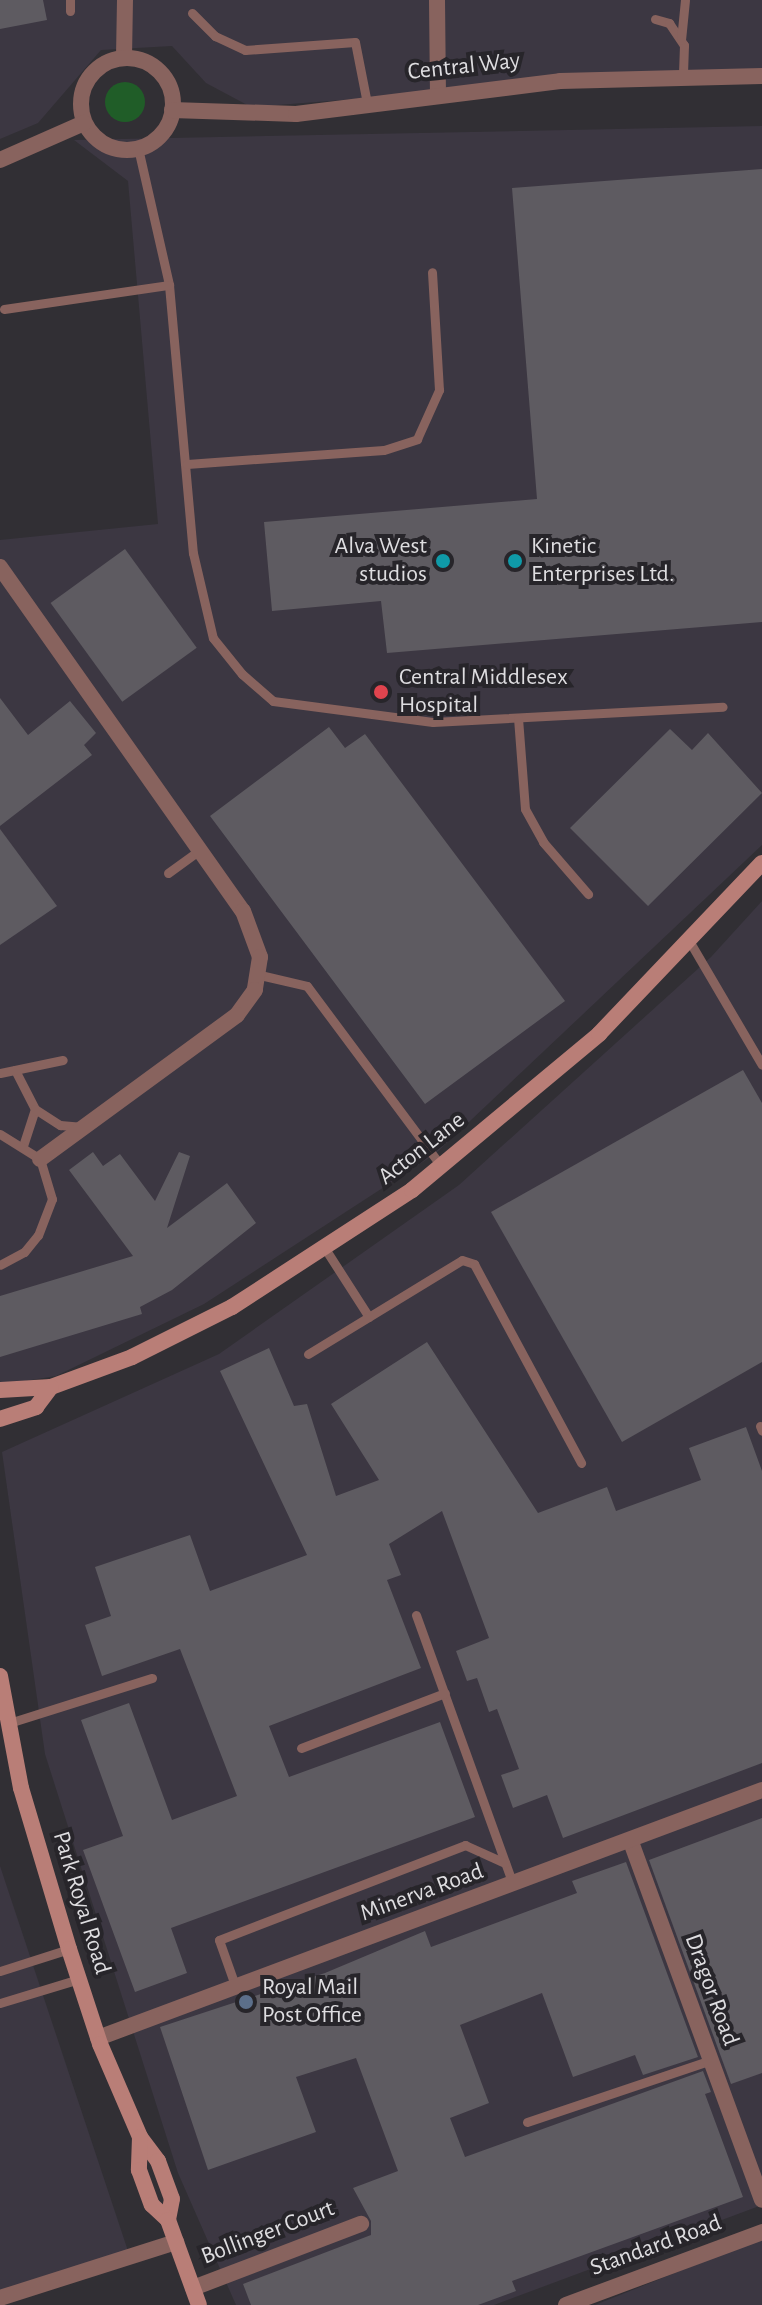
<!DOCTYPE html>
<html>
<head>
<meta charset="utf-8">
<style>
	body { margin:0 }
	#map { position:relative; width:762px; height:2305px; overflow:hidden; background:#312f34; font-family:"Alegreya Sans",sans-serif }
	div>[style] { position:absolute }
	.built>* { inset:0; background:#3c3742 }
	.green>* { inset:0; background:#205d28 }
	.round { border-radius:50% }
	.building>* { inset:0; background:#5e5b61; transform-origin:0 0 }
	.lane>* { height:9px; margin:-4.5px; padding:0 4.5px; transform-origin:4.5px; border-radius:4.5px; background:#88635e }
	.street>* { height:16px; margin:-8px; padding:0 8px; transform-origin:8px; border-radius:8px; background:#88635e }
	.street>.ring { margin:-8px; padding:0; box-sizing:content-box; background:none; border:16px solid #88635e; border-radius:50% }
	.secondary>* { height:16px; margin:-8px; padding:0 8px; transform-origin:8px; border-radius:8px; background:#b97e77 }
	.dots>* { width:22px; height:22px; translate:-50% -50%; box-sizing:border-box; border:4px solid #27252a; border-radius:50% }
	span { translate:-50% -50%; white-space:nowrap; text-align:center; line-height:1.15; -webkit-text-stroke:8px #27252a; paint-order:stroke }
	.street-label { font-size:24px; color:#dedde0 }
	.poi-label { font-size:24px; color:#dedde0 }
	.right { translate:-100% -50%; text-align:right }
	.left { translate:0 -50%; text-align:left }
</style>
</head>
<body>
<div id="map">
	<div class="built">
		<div style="clip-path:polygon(0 0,762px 0,762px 68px,251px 107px,206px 83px,172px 46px,101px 50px,38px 123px,0 139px)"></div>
		<div style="clip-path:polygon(762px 126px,762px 845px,435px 1154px,204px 1304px,56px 1376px,0 1385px,0 540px,158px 524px,128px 181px,74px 140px)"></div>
		<div style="clip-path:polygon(762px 901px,762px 2205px,494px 2305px,236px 2305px,178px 2173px,45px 1754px,2px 1452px,219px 1354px,459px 1185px,711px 957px)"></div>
		<div style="clip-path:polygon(0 1866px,130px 2257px,0 2297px)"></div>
		<div style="clip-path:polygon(762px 2238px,762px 2305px,595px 2305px)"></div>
	</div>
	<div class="green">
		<div class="round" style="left:105px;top:82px;width:40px;height:40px"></div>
	</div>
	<div class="building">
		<div style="clip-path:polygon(0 0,43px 0,47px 20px,0 29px)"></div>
		<div style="clip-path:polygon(762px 169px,762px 622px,387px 653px,381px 601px,272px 611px,264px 522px,537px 499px,512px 188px)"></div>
		<div style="left:125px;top:549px;width:122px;height:92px;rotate:54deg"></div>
		<div style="clip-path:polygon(0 698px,28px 735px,70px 701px,96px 733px,84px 745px,92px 755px,0 826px)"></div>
		<div style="clip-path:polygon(329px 727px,345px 748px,365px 734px,565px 1001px,425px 1104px,210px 816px)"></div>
		<div style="clip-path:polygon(670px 729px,692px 750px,708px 733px,762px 793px,648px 906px,570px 828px)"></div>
		<div style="clip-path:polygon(0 829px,57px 906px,0 945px)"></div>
		<div style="clip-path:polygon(743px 1070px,762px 1103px,762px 1362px,622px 1442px,491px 1212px)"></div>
		<div style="clip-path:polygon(93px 1152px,103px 1166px,120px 1154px,155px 1201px,179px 1152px,190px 1156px,167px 1228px,227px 1183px,256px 1223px,172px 1290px,140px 1307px,142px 1314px,0 1357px,0 1296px,133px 1256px,69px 1170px)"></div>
		<div style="clip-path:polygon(427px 1342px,538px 1513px,607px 1487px,616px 1511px,701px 1480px,689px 1448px,746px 1427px,762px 1471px,762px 1763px,563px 1838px,547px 1795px,513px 1808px,501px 1775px,519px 1769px,497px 1709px,489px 1712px,477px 1678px,467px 1681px,456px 1651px,489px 1638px,442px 1511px,389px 1544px,401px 1575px,387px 1580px,421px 1668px,269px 1726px,289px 1777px,440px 1722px,475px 1817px,171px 1928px,187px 1973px,135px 1992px,83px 1850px,123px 1836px,81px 1720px,129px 1703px,172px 1820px,237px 1796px,180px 1649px,102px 1676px,85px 1625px,111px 1616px,95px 1567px,190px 1535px,210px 1591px,307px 1555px,220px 1371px,269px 1348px,294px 1406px,307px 1404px,336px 1496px,379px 1480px,331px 1404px)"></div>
		<div style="clip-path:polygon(762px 1818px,762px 2073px,731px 2084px,649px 1860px)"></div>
		<div style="clip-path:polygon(626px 1862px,698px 2057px,643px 2075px,635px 2055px,573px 2077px,542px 1993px,460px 2025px,489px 2103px,450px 2118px,465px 2157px,703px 2071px,711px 2092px,705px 2094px,743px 2197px,512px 2281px,516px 2291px,478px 2305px,251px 2305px,243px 2284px,371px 2235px,371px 2221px,353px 2188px,398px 2171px,356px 2058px,296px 2077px,316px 2132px,208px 2170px,160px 2027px,325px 1973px,425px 1931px,431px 1947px,577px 1893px,572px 1881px)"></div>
	</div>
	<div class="lane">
		<div style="left:70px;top:11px;width:11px;rotate:-90deg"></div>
		<div style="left:192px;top:13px;width:33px;rotate:45deg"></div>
		<div style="left:215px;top:36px;width:33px;rotate:25deg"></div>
		<div style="left:245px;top:50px;width:110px;rotate:-4.2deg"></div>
		<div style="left:355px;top:42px;width:62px;rotate:78.9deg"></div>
		<div style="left:655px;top:19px;width:15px;rotate:16deg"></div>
		<div style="left:669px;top:23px;width:27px;rotate:56deg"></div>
		<div style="left:684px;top:45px;width:31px;rotate:92deg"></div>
		<div style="left:681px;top:40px;width:40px;rotate:-84.3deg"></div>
		<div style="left:138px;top:148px;width:140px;rotate:77.2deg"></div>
		<div style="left:169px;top:285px;width:269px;rotate:84.9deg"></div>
		<div style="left:193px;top:553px;width:87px;rotate:76.8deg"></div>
		<div style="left:213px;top:638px;width:46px;rotate:51.1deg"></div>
		<div style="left:242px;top:674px;width:41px;rotate:41.1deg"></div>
		<div style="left:273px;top:701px;width:161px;rotate:7.5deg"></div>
		<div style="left:433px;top:722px;width:290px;rotate:-3deg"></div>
		<div style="left:4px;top:309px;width:167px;rotate:-8.3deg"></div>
		<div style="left:187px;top:464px;width:197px;rotate:-4.1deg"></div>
		<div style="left:384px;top:450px;width:35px;rotate:-18deg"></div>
		<div style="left:417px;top:439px;width:54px;rotate:-65.8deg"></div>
		<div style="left:439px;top:390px;width:118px;rotate:-93.4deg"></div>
		<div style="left:518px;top:718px;width:91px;rotate:85.6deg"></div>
		<div style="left:525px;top:809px;width:38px;rotate:61deg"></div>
		<div style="left:543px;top:842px;width:69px;rotate:49.1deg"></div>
		<div style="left:168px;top:873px;width:39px;rotate:-36deg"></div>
		<div style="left:691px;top:944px;width:140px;rotate:59.6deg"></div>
		<div style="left:260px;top:975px;width:48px;rotate:13.2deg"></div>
		<div style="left:307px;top:986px;width:224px;rotate:53.3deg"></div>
		<div style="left:15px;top:1070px;width:44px;rotate:62.9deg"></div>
		<div style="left:35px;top:1109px;width:38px;rotate:108deg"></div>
		<div style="left:0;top:1073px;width:64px;rotate:-11.7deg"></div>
		<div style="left:35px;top:1109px;width:30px;rotate:33deg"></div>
		<div style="left:60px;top:1125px;width:23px;rotate:5deg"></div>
		<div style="left:0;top:1134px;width:47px;rotate:32deg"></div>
		<div style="left:40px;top:1159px;width:42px;rotate:73.3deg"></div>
		<div style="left:52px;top:1199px;width:39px;rotate:111deg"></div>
		<div style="left:38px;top:1235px;width:22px;rotate:129deg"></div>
		<div style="left:24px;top:1252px;width:27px;rotate:152deg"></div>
		<div style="left:324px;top:1247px;width:83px;rotate:57.3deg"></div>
		<div style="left:308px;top:1354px;width:180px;rotate:-31.4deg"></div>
		<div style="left:462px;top:1260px;width:13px;rotate:18deg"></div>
		<div style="left:474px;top:1264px;width:226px;rotate:61.7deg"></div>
		<div style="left:760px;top:1426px;width:5px;rotate:68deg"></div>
		<div style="left:416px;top:1615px;width:287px;rotate:70.2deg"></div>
		<div style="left:9px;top:1723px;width:150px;rotate:-17.5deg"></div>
		<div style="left:301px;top:1748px;width:154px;rotate:-20.9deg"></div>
		<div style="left:0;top:1971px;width:72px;rotate:-17.7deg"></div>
		<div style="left:236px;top:1988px;width:51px;rotate:-109.5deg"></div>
		<div style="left:219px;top:1940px;width:264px;rotate:-21.1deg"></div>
		<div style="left:465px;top:1845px;width:44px;rotate:24.2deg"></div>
		<div style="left:0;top:2003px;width:83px;rotate:-16.9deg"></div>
		<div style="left:527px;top:2122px;width:194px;rotate:-18.6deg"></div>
	</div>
	<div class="street">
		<div style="left:437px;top:0;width:93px;rotate:89.4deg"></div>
		<div style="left:124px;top:57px;width:57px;rotate:-89deg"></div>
		<div class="ring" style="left:81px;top:58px;width:76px;height:76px"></div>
		<div style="left:172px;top:110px;width:124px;rotate:1.8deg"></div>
		<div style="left:296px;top:114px;width:266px;rotate:-7.1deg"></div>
		<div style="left:560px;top:81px;width:202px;rotate:-1.4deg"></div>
		<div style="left:0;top:160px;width:92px;rotate:-23.8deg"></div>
		<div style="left:0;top:567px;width:421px;rotate:54.8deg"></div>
		<div style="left:243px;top:911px;width:49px;rotate:69.7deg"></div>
		<div style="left:260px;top:957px;width:33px;rotate:99deg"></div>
		<div style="left:255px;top:990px;width:31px;rotate:126deg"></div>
		<div style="left:237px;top:1015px;width:244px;rotate:143.8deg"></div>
		<div style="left:631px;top:1842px;width:381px;rotate:69.9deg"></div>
		<div style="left:98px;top:2038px;width:709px;rotate:-20.48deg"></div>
		<div style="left:193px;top:2288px;width:180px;rotate:-20.9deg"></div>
		<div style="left:0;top:2298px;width:185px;rotate:-17.7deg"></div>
		<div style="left:566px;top:2305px;width:209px;rotate:-20.4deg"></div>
	</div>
	<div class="secondary">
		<div style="left:0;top:1390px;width:51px;rotate:-3.4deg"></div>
		<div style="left:51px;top:1387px;width:86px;rotate:-20.3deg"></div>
		<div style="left:132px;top:1357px;width:112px;rotate:-26.6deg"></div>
		<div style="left:232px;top:1307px;width:215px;rotate:-33deg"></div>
		<div style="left:412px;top:1190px;width:244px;rotate:-39.8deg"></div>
		<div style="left:599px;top:1034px;width:236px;rotate:-46.4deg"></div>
		<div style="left:0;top:1419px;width:38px;rotate:-18deg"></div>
		<div style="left:36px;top:1407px;width:25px;rotate:-53deg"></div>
		<div style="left:0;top:1676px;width:114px;rotate:79.4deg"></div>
		<div style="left:21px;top:1788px;width:168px;rotate:73.4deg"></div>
		<div style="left:69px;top:1949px;width:100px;rotate:71.9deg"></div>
		<div style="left:100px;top:2044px;width:101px;rotate:66.7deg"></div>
		<div style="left:140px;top:2137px;width:30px;rotate:53deg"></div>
		<div style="left:158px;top:2161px;width:40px;rotate:69.8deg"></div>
		<div style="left:172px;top:2199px;width:21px;rotate:101deg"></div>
		<div style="left:140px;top:2137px;width:33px;rotate:92deg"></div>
		<div style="left:139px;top:2170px;width:37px;rotate:70deg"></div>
		<div style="left:152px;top:2205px;width:22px;rotate:43deg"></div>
		<div style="left:168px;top:2220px;width:90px;rotate:70deg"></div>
	</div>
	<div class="dots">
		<div style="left:443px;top:561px;background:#0f9aa8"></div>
		<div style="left:515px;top:561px;background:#0f9aa8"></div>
		<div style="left:381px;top:692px;background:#e0444e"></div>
		<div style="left:246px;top:2002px;background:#5c6f8a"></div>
	</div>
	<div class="street-label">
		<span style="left:464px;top:67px;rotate:-6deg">Central Way</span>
		<span style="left:422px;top:1149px;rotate:-38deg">Acton Lane</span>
		<span style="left:422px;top:1893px;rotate:-20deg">Minerva Road</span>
		<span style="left:81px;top:1903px;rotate:73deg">Park Royal Road</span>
		<span style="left:711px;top:1990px;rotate:70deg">Dragor Road</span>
		<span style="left:268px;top:2233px;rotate:-21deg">Bollinger Court</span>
		<span style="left:656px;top:2246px;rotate:-20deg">Standard Road</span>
	</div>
	<div class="poi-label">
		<span class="right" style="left:427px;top:561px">Alva West<br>studios</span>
		<span class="left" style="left:531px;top:561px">Kinetic<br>Enterprises Ltd.</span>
		<span class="left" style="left:399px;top:692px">Central Middlesex<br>Hospital</span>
		<span class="left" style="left:262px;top:2002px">Royal Mail<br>Post Office</span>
	</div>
</div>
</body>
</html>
